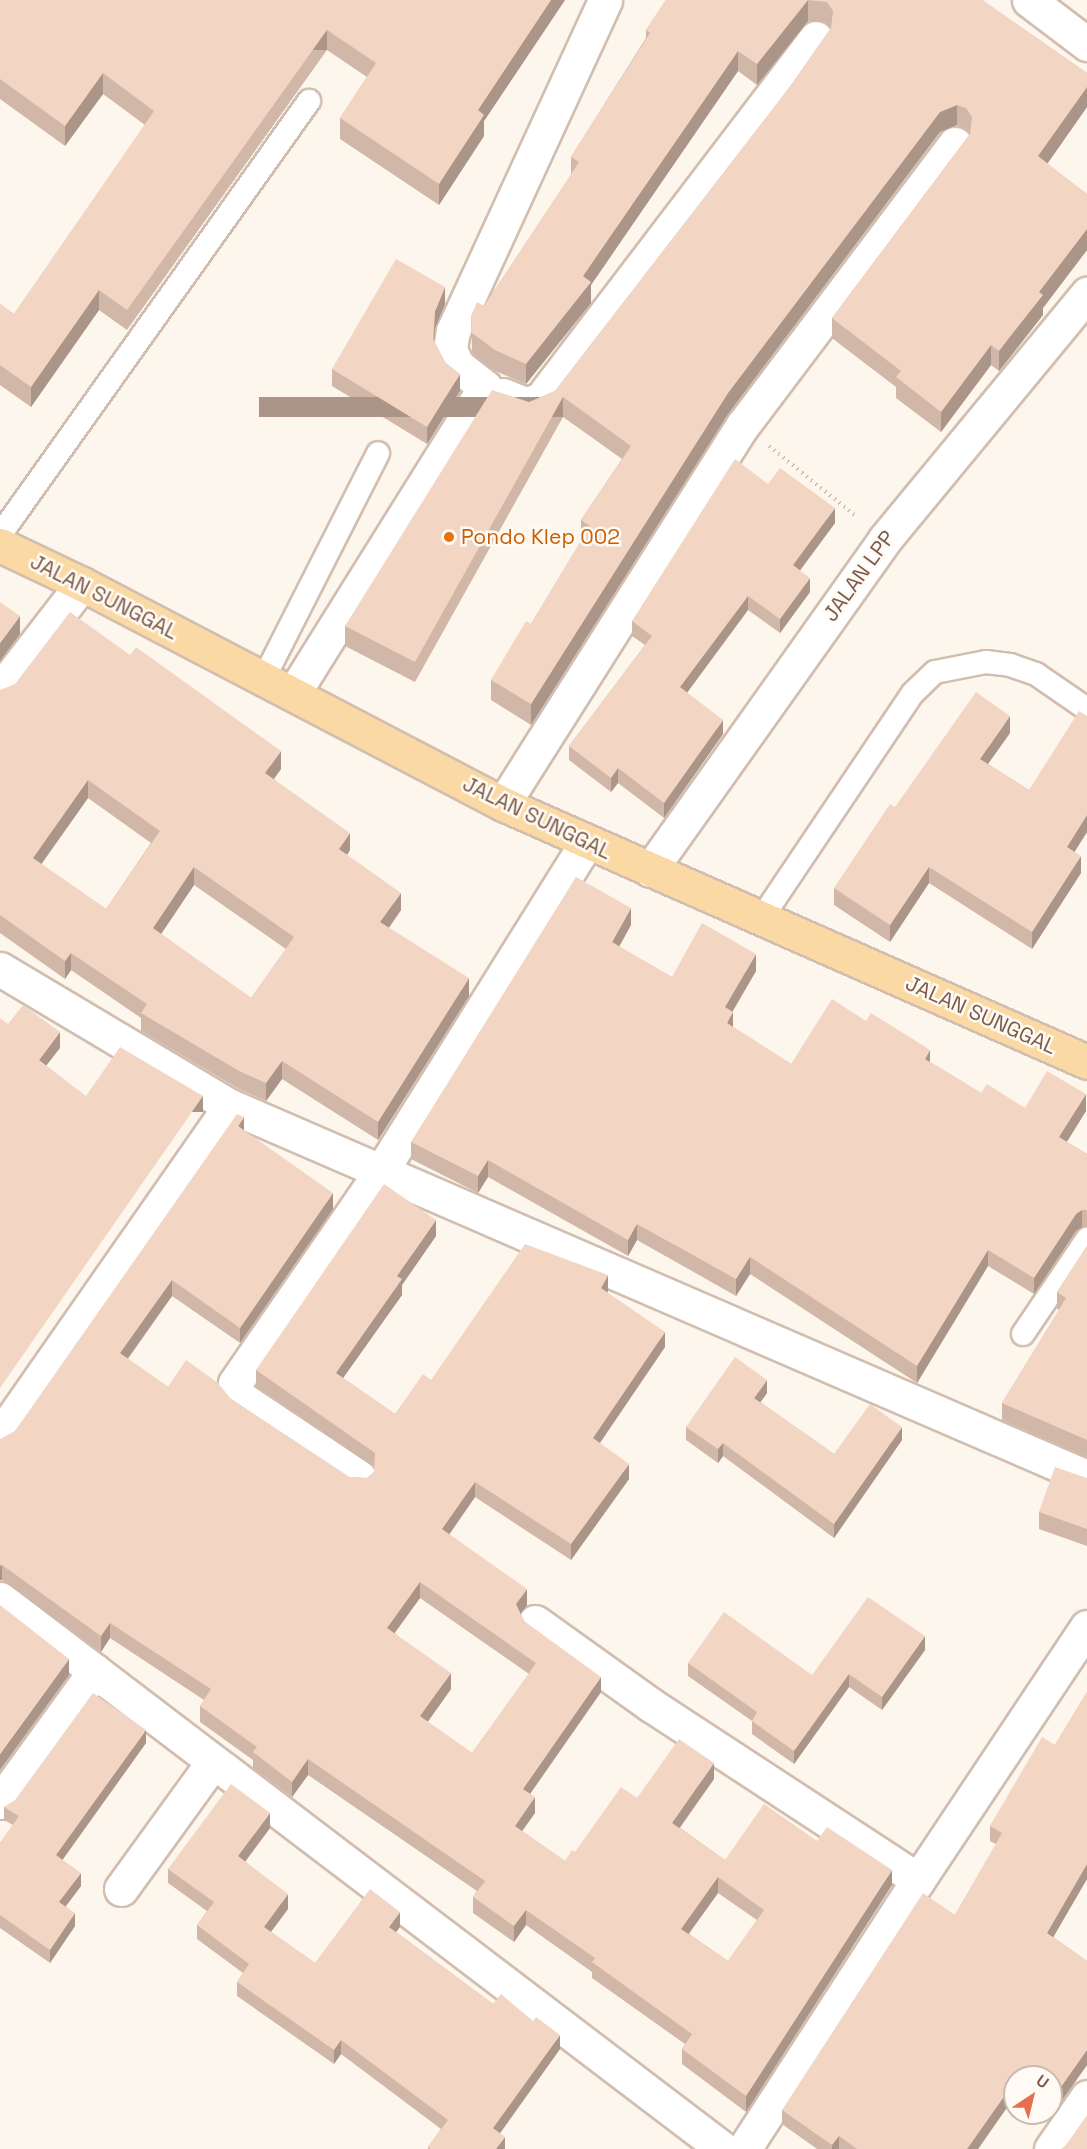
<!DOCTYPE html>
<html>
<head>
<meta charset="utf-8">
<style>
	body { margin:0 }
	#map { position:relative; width:1087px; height:2149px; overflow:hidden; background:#fdf6ec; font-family:"Space Grotesk",sans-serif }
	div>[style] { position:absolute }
	.path>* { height:4px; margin-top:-2px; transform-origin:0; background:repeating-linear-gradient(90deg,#d9b8a5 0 1.5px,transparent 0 6px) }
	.roads { filter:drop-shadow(2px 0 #d1beb0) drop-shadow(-2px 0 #d1beb0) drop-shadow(0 2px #d1beb0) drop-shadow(0 -2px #d1beb0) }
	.service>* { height:22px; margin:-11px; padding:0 11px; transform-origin:11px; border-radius:11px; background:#fff }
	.minor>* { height:33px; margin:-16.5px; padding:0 16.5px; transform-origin:16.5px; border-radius:16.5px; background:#fff }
	.primary>* { height:33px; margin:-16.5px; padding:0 16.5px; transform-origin:16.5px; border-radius:16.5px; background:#fbd9a5 }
	.wall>* { inset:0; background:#d1b7a8 }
	.shaded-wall>* { inset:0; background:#aa9588; transform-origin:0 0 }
	.building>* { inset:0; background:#f3d5c3 }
	.dots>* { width:16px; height:16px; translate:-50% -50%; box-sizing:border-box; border:3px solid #fffaf3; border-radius:50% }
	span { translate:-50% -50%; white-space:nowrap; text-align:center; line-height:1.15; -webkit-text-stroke:5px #fffaf3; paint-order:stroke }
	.food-label { font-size:21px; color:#c56008 }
	.left { translate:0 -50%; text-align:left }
	.street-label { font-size:21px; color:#7a5c4d }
	.north { position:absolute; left:1003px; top:2065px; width:60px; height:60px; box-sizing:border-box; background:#fffaf3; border:2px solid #cabbb1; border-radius:50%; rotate:35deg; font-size:16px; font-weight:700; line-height:24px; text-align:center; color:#7a5c4d }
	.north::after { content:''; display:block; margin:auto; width:21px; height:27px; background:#e76f51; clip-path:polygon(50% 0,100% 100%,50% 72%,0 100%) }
</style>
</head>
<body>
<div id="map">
	<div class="path">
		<div style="left:769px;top:446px;width:113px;rotate:38.9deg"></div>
	</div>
	<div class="roads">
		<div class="service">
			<div style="left:0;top:535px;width:533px;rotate:-54.55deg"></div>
			<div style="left:264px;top:678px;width:252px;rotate:-63.1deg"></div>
			<div style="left:761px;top:919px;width:272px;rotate:-56.1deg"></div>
			<div style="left:913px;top:693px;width:30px;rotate:-44deg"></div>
			<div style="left:935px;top:672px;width:52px;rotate:-11.1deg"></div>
			<div style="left:986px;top:662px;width:24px;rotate:7deg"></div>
			<div style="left:1010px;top:665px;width:28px;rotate:19deg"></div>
			<div style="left:1036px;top:674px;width:62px;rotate:34.5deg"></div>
			<div style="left:1023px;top:1334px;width:115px;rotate:-56deg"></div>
		</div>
		<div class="minor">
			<div style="left:1029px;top:0;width:73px;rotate:37.2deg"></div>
			<div style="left:503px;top:395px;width:24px;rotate:22deg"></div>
			<div style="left:525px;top:404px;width:16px;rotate:-15deg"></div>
			<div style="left:540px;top:400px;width:455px;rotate:-52.7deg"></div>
			<div style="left:0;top:690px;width:134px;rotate:-52.3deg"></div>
			<div style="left:293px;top:694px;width:362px;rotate:-58deg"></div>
			<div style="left:485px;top:387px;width:36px;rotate:-142deg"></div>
			<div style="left:457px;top:365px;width:17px;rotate:-114deg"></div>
			<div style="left:450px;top:349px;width:18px;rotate:-81deg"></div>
			<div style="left:453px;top:331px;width:364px;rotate:-65.3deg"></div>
			<div style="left:503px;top:804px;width:449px;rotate:-57.7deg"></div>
			<div style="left:743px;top:425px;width:352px;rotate:-53deg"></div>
			<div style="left:650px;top:870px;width:406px;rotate:-54.6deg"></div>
			<div style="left:885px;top:539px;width:318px;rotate:-50.5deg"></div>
			<div style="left:0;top:969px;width:268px;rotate:30.8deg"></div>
			<div style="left:230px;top:1106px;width:934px;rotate:23.41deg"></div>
			<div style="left:0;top:1436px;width:402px;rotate:-55.1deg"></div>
			<div style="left:359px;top:1477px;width:141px;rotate:-146.3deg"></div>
			<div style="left:242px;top:1399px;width:8px;rotate:-140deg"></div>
			<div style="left:236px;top:1394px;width:11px;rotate:-95deg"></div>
			<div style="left:235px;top:1383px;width:255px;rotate:-55.4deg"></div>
			<div style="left:380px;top:1173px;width:389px;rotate:-58deg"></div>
			<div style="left:0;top:1599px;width:908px;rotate:37.26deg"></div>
			<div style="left:535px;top:1622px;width:143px;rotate:35.6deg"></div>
			<div style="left:651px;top:1705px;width:319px;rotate:33.2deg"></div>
			<div style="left:918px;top:1880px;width:304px;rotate:-56.3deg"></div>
			<div style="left:0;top:1802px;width:162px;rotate:-54.1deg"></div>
			<div style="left:121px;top:1889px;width:157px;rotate:-54.1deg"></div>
			<div style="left:744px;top:2149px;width:320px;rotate:-57.1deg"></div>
			<div style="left:1051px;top:2149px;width:63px;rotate:-55.3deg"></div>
		</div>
		<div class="primary">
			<div style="left:0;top:545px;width:91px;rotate:25.4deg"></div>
			<div style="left:82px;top:584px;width:475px;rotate:27.6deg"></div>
			<div style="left:503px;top:804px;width:638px;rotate:23.83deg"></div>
		</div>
	</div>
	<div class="wall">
		<div style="clip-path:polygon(0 0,565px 0,484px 121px,484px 136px,439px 205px,340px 139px,340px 118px,367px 77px,327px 50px,127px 330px,99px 310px,31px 407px,0 385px,0 304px,14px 314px,145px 125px,103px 94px,65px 146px,0 99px)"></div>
		<div style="clip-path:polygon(666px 0,982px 0,1087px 73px,1087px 107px,1047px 164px,1087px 194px,1087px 250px,1043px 308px,1043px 315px,1009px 359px,999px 371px,991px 365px,941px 432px,896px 398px,896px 387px,832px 338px,832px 318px,970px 134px,966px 129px,957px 125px,940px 132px,728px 414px,531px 725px,491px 700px,491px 680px,531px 624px,581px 541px,581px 520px,622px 459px,563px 417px,415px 682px,345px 646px,345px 626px,529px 402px,555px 391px,789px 88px,831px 28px,827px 23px,808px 21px,757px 85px,738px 71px,591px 285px,591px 303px,526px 384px,495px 371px,472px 353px,471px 316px,484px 306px,571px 175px,571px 157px,646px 38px,646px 30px)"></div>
		<div style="clip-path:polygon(445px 304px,435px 328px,434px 341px,460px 391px,427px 444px,332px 386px,332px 369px)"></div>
		<div style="clip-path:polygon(768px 484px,835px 523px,800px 570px,810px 592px,780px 633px,748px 610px,687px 693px,723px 734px,664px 818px,618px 783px,611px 792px,569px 760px,569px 746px,645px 645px,632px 636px,632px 621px)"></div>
		<div style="clip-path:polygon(evenodd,0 690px,281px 769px,274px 779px,350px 850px,347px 855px,401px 910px,389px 928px,469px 996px,378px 1140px,282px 1079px,266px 1101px,239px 1089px,141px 1031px,141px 1018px,71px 970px,65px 979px,0 933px,0 690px,88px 798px,151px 843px,106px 909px,41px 864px,88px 798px,0 690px,194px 885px,286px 949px,251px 998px,161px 934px,194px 885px)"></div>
		<div style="clip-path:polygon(1087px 716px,1087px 832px,1074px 852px,1081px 873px,1032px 949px,929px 883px,890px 942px,834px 905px,834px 888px,895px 807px,1010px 733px,988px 764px,1029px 790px)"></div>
		<div style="clip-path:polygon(631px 925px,619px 947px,672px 977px,756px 971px,733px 1011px,733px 1027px,791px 1064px,930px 1062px,981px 1093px,1025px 1108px,1086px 1111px,1067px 1142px,1087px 1154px,1087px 1227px,1082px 1227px,1076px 1231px,1034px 1294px,988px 1266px,917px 1383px,750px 1274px,736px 1296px,637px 1240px,628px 1256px,488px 1177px,478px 1193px,411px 1159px,411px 1142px)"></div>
		<div style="clip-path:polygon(evenodd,244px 1130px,333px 1209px,240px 1343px,172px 1296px,128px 1359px,168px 1387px,231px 1399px,349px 1477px,367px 1478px,374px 1472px,375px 1468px,256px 1386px,256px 1370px,436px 1236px,402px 1285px,402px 1295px,343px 1378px,395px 1414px,431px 1380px,608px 1291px,607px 1292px,665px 1347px,600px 1443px,629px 1479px,571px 1560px,475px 1497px,449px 1534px,527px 1605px,521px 1614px,524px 1621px,601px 1692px,530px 1794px,535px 1813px,522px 1831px,565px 1861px,637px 1798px,714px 1779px,680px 1828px,725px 1860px,817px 1841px,892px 1885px,746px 2112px,682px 2064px,682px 2049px,685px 2044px,592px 1978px,592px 1972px,526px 1925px,514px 1942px,473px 1913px,473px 1897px,477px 1891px,308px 1775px,292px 1797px,253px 1768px,253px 1760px,200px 1722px,200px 1706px,204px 1700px,110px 1638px,101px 1652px,2px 1580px,0 1581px,15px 1431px,244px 1130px,420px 1598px,529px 1674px,472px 1753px,428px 1722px,451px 1689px,395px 1633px,420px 1598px,244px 1130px,718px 1893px,757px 1920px,728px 1961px,689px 1934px,718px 1893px)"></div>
		<div style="clip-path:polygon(1087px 1246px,1087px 1457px,1002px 1420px,1002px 1403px,1059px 1310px,1057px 1308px,1057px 1292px)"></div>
		<div style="clip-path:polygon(767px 1393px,760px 1402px,834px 1454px,902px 1440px,834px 1538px,723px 1456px,718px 1463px,686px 1440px,686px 1427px)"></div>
		<div style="clip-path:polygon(1087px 1478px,1087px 1546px,1039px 1529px,1039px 1512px)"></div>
		<div style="clip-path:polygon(925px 1650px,882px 1710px,849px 1687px,794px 1764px,752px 1734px,752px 1721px,688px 1676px,688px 1663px,812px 1675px)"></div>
		<div style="clip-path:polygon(1087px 1692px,1087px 1879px,1053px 1937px,1087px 1961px,1087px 2065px,1048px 2120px,1039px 2113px,1051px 2113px,1051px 2077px,1015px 2077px,1015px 2096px,978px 2149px,817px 2149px,782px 2124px,782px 2110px,955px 1915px,996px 1844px,990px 1841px,990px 1826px,1055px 1745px)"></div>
		<div style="clip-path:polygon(146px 1743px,62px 1860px,81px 1886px,66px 1906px,75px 1926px,50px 1963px,0 1928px,0 1843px,13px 1825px,4px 1820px,4px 1807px)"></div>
		<div style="clip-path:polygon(270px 1828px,245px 1862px,288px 1909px,271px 1932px,315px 1963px,400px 1927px,396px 1932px,493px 2004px,560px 2049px,500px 2133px,505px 2149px,428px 2149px,428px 2147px,441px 2129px,341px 2054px,334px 2064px,237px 1996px,237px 1982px,243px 1973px,197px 1939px,197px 1925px,207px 1911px,168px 1883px,168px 1869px)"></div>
	</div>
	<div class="shaded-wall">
		<div style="clip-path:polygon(551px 0,565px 0,484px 121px,484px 136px,439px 205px,439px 184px,478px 110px)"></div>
		<div style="clip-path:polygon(808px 0,808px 21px,757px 85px,757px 64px)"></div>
		<div style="left:327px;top:30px;width:20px;height:344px;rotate:90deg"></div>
		<div style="clip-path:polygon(738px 51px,738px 71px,591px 285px,591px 303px,526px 384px,526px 364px,583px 276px)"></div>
		<div style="clip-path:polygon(103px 73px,103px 94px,65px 146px,65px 126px)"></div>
		<div style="clip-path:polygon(1087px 87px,1087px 107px,1038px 177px,1038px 156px)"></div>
		<div style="clip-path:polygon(957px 105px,957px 125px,940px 132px,728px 414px,531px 725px,531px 704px,728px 393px,940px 112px)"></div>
		<div style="clip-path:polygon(1087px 229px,1087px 250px,1043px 308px,1043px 315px,999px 371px,999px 351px,1039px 292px)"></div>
		<div style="clip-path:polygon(445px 287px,445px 304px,435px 328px,433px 356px,435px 311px)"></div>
		<div style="clip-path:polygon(99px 290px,99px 310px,31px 407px,31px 387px)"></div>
		<div style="clip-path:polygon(991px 345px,991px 365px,941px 432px,941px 412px)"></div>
		<div style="clip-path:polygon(460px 374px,460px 391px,427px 444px,427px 427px)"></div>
		<div style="left:563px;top:397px;width:20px;height:304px;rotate:90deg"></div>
		<div style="clip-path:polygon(835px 508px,835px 523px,793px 580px,793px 565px)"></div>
		<div style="clip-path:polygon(810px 578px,810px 592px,780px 633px,780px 619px)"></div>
		<div style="clip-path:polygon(748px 596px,748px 610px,680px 702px,680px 687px)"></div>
		<div style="clip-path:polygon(20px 616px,20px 634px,0 661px,0 643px)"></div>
		<div style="clip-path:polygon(1010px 716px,1010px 733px,980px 775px,980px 759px)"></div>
		<div style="clip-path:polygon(723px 720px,723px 734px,664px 818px,664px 803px)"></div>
		<div style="clip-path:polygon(281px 751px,281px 769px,265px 791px,265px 773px)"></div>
		<div style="clip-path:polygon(618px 768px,618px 783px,611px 792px,611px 778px)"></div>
		<div style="clip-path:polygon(88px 780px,88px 798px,33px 876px,33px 858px)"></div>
		<div style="clip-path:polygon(1087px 815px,1087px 832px,1067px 864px,1067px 847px)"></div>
		<div style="clip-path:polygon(350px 833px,350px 850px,339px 867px,339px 849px)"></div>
		<div style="clip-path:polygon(1081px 856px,1081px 873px,1032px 949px,1032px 932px)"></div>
		<div style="clip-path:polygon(194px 867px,194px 885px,153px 946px,153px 928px)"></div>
		<div style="clip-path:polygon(929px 867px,929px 883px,890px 942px,890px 925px)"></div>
		<div style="clip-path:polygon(401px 893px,401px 910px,380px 940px,380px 922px)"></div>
		<div style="clip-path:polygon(631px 908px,631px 925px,612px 959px,612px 942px)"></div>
		<div style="clip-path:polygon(71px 953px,71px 970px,65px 979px,65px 961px)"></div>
		<div style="clip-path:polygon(756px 954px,756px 971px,725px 1024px,725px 1007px)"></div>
		<div style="clip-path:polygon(469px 978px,469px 996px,378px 1140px,378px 1122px)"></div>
		<div style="clip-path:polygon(733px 1012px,733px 1028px,727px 1023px)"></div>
		<div style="clip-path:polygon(60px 1032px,60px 1048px,39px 1075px,39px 1060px)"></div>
		<div style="clip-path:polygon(930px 1050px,930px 1067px,925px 1059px)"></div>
		<div style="clip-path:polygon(282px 1061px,282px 1079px,266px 1101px,266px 1083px)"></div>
		<div style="clip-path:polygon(1086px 1094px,1086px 1111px,1059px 1154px,1059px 1137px)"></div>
		<div style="left:203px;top:1096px;width:16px;height:356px;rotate:90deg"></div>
		<div style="clip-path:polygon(244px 1117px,244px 1132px,238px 1126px)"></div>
		<div style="clip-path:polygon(488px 1160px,488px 1177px,478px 1193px,478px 1176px)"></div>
		<div style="clip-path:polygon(333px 1193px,333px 1209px,240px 1343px,240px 1328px)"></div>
		<div style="clip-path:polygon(1082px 1210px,1082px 1227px,1076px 1231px,1034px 1294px,1034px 1278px,1076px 1214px)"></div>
		<div style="clip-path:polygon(436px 1220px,436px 1236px,402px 1285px,402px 1295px,336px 1388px,336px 1373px,397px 1276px)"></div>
		<div style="clip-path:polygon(637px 1224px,637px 1240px,628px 1256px,628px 1240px)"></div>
		<div style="clip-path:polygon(988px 1250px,988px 1266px,917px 1383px,917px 1366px)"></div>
		<div style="clip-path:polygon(750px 1257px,750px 1274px,736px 1296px,736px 1279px)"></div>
		<div style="clip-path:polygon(608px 1275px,608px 1291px,601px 1303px,601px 1288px)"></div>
		<div style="clip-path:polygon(172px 1280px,172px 1296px,120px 1369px,120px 1353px)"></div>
		<div style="clip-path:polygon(665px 1332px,665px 1347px,593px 1453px,593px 1438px)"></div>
		<div style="clip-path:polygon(767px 1380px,767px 1393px,754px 1411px,754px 1398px)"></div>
		<div style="clip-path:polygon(902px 1427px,902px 1440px,834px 1538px,834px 1524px)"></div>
		<div style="clip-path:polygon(723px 1443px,723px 1456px,718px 1463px,718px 1449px)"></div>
		<div style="clip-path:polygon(629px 1464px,629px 1479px,571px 1560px,571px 1544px)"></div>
		<div style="clip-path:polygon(475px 1482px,475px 1497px,442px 1545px,442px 1529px)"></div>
		<div style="left:2px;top:1565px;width:15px;height:2px;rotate:90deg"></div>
		<div style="clip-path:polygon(420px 1582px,420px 1598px,387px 1643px,387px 1628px)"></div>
		<div style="clip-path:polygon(527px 1589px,527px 1605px,516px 1620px,516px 1604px)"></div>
		<div style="clip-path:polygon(110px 1623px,110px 1638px,101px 1652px,101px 1636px)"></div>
		<div style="clip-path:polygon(925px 1636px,925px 1650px,882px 1710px,882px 1697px)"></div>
		<div style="clip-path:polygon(69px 1659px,69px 1675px,0 1770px,0 1754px)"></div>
		<div style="clip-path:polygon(451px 1673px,451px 1689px,420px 1732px,420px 1716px)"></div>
		<div style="clip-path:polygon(849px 1674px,849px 1687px,794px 1764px,794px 1751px)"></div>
		<div style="clip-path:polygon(601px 1677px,601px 1692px,523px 1804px,523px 1789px)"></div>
		<div style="clip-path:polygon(146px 1730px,146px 1743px,56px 1869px,56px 1855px)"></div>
		<div style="clip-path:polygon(308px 1759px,308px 1775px,292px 1797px,292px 1782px)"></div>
		<div style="clip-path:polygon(714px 1763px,714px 1779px,672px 1838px,672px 1823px)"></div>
		<div style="clip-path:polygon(535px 1797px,535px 1813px,515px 1841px,515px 1826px)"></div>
		<div style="clip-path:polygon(270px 1813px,270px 1828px,238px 1871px,238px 1856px)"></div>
		<div style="clip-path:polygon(1087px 1864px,1087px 1879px,1047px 1948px,1047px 1933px)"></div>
		<div style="clip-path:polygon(892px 1870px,892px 1885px,746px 2112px,746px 2096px)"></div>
		<div style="clip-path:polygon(81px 1873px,81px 1886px,59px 1915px,59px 1902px)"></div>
		<div style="clip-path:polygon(718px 1877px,718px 1893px,681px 1944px,681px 1929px)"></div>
		<div style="clip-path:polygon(288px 1894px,288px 1909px,264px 1941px,264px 1927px)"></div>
		<div style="clip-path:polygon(526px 1910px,526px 1925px,514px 1942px,514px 1926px)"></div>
		<div style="clip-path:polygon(400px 1912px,400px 1927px,389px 1941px,389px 1927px)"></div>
		<div style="clip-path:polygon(75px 1913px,75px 1926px,50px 1963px,50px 1950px)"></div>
		<div style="clip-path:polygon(560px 2035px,560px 2049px,493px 2143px,493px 2128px)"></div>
		<div style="clip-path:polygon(341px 2040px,341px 2054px,334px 2064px,334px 2050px)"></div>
		<div style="clip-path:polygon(1087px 2050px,1087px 2065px,1048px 2120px,1048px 2113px,1051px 2113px,1051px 2101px)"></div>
		<div style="clip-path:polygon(1015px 2081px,1015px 2096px,978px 2149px,967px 2149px)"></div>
		<div style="clip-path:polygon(839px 2136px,839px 2149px,832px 2149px,832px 2145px)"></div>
		<div style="clip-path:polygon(505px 2137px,505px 2149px,496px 2149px)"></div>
	</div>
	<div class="building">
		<div style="clip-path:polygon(0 0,551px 0,478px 110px,484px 115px,439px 184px,340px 118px,376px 63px,327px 30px,127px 310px,99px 290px,31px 387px,0 365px,0 304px,14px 314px,154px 111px,103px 73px,65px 126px,0 79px)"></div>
		<div style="clip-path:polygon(666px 0,982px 0,1087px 73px,1087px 87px,1038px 156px,1087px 194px,1087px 229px,1039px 292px,1043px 295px,1009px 338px,999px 351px,991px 345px,941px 412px,896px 377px,901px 371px,832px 318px,970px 134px,972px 117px,966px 108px,957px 105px,940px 112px,728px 393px,531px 704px,491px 680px,526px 621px,531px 624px,590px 526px,581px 520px,631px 446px,563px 397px,415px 662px,345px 626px,492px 390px,529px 402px,555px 391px,789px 88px,831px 28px,833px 11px,827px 2px,808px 0,757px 64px,738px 51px,583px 276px,591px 282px,526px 364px,495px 350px,472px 333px,471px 316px,477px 302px,484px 306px,579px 162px,571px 157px,650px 33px,646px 30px)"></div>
		<div style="clip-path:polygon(396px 259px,445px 287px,435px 311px,433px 339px,445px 362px,460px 374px,427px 427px,332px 369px)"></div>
		<div style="clip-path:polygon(735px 459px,768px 484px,780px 468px,835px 508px,793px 565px,810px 578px,780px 619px,748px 596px,680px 687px,723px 720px,664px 803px,618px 768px,611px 778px,569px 746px,652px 636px,632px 621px)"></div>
		<div style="clip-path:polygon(0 602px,20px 616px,0 643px)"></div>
		<div style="clip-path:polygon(evenodd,70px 612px,130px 655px,136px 647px,281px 751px,265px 773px,350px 833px,339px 849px,401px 893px,380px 922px,469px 978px,378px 1122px,282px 1061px,266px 1083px,239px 1071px,141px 1013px,147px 1004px,71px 953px,65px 961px,0 915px,0 690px,15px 684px,70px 612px,88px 780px,160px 831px,106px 909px,33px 858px,88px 780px,70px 612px,194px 867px,294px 937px,251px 998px,153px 928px,194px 867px)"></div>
		<div style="clip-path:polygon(976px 692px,1010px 716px,980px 759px,1029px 790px,1079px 711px,1087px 716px,1087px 815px,1067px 847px,1081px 856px,1032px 932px,929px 867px,890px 925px,834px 888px,890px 804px,895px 807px)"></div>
		<div style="clip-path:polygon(576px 877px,631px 908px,612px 942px,672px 977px,702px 923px,756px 954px,725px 1007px,733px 1012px,727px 1023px,791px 1064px,832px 999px,866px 1021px,871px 1013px,930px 1050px,925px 1059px,981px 1093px,987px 1084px,1025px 1108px,1047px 1071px,1086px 1094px,1059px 1137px,1087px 1154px,1087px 1210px,1082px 1210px,1076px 1214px,1034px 1278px,988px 1250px,917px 1366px,750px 1257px,736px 1279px,637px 1224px,628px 1240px,488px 1160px,478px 1176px,411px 1142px)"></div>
		<div style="clip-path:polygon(23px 1005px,60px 1032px,39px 1060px,86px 1096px,120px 1047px,203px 1096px,0 1388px,0 1018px,8px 1024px)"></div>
		<div style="clip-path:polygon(evenodd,237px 1114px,244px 1117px,238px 1126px,333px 1193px,240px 1328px,172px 1280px,120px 1353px,168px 1387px,186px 1360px,218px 1383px,231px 1399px,349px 1477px,367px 1478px,374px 1472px,375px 1453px,256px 1370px,384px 1184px,436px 1220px,397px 1276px,402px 1279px,336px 1373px,395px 1414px,423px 1374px,431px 1380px,525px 1244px,608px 1275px,601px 1288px,665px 1332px,593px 1438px,629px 1464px,571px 1544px,475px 1482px,442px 1529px,527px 1589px,516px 1604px,524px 1621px,601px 1677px,523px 1789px,535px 1797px,515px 1826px,565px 1861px,572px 1850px,575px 1852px,621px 1787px,637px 1798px,679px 1739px,714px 1763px,672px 1823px,725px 1860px,764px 1804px,817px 1841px,827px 1827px,892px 1870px,746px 2096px,682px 2049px,692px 2034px,592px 1962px,595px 1958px,526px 1910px,514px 1926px,473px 1897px,485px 1881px,308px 1759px,292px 1782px,253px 1752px,257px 1747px,200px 1706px,211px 1689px,110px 1623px,101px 1636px,2px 1565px,0 1566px,0 1439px,15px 1431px,237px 1114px,420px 1582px,536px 1663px,472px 1753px,420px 1716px,451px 1673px,387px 1628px,420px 1582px,237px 1114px,718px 1877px,764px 1910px,728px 1961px,681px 1929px,718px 1877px)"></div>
		<div style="clip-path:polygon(1087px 1246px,1087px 1440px,1002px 1403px,1066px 1298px,1057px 1292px)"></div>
		<div style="clip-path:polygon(735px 1357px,767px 1380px,754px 1398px,834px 1454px,870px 1404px,902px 1427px,834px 1524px,723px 1443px,718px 1449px,686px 1427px)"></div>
		<div style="clip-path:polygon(1055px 1467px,1087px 1478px,1087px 1529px,1039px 1512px)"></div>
		<div style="clip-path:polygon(868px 1597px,925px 1636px,882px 1697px,849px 1674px,794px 1751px,752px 1721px,757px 1712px,688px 1663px,724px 1612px,812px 1675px)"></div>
		<div style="clip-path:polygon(0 1605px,69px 1659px,0 1754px)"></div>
		<div style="clip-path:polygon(1087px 1692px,1087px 1864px,1047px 1933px,1087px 1961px,1087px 2050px,1051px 2101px,1051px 2077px,1015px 2077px,1015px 2081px,967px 2149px,857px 2149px,839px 2136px,832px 2145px,782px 2110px,923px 1893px,955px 1915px,1002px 1833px,990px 1826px,1042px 1737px,1055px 1745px)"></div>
		<div style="clip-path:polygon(93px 1693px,146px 1730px,56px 1855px,81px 1873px,59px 1902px,75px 1913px,50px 1950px,0 1915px,0 1843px,19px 1816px,4px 1807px,15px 1800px)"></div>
		<div style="clip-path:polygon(231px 1784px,270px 1813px,238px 1856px,288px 1894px,264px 1927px,315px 1963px,370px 1889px,400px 1912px,389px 1927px,493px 2004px,501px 1994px,533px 2021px,536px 2017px,560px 2035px,493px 2128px,505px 2137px,496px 2149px,431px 2149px,428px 2147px,448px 2120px,341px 2040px,334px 2050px,237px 1982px,249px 1964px,197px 1925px,214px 1902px,168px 1869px)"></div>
		<div style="clip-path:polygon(1087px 2115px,1087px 2149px,1061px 2149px,1066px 2145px)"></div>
	</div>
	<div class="dots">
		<div style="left:449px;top:537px;background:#e8710a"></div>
	</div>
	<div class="food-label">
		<span class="left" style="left:461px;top:537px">Pondo Klep 002</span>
	</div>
	<div class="street-label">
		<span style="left:859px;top:576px;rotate:-54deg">JALAN LPP</span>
		<span style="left:104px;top:597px;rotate:27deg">JALAN SUNGGAL</span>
		<span style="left:537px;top:818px;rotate:26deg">JALAN SUNGGAL</span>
		<span style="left:981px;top:1015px;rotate:24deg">JALAN SUNGGAL</span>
	</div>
	<div class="north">U</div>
</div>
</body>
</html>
